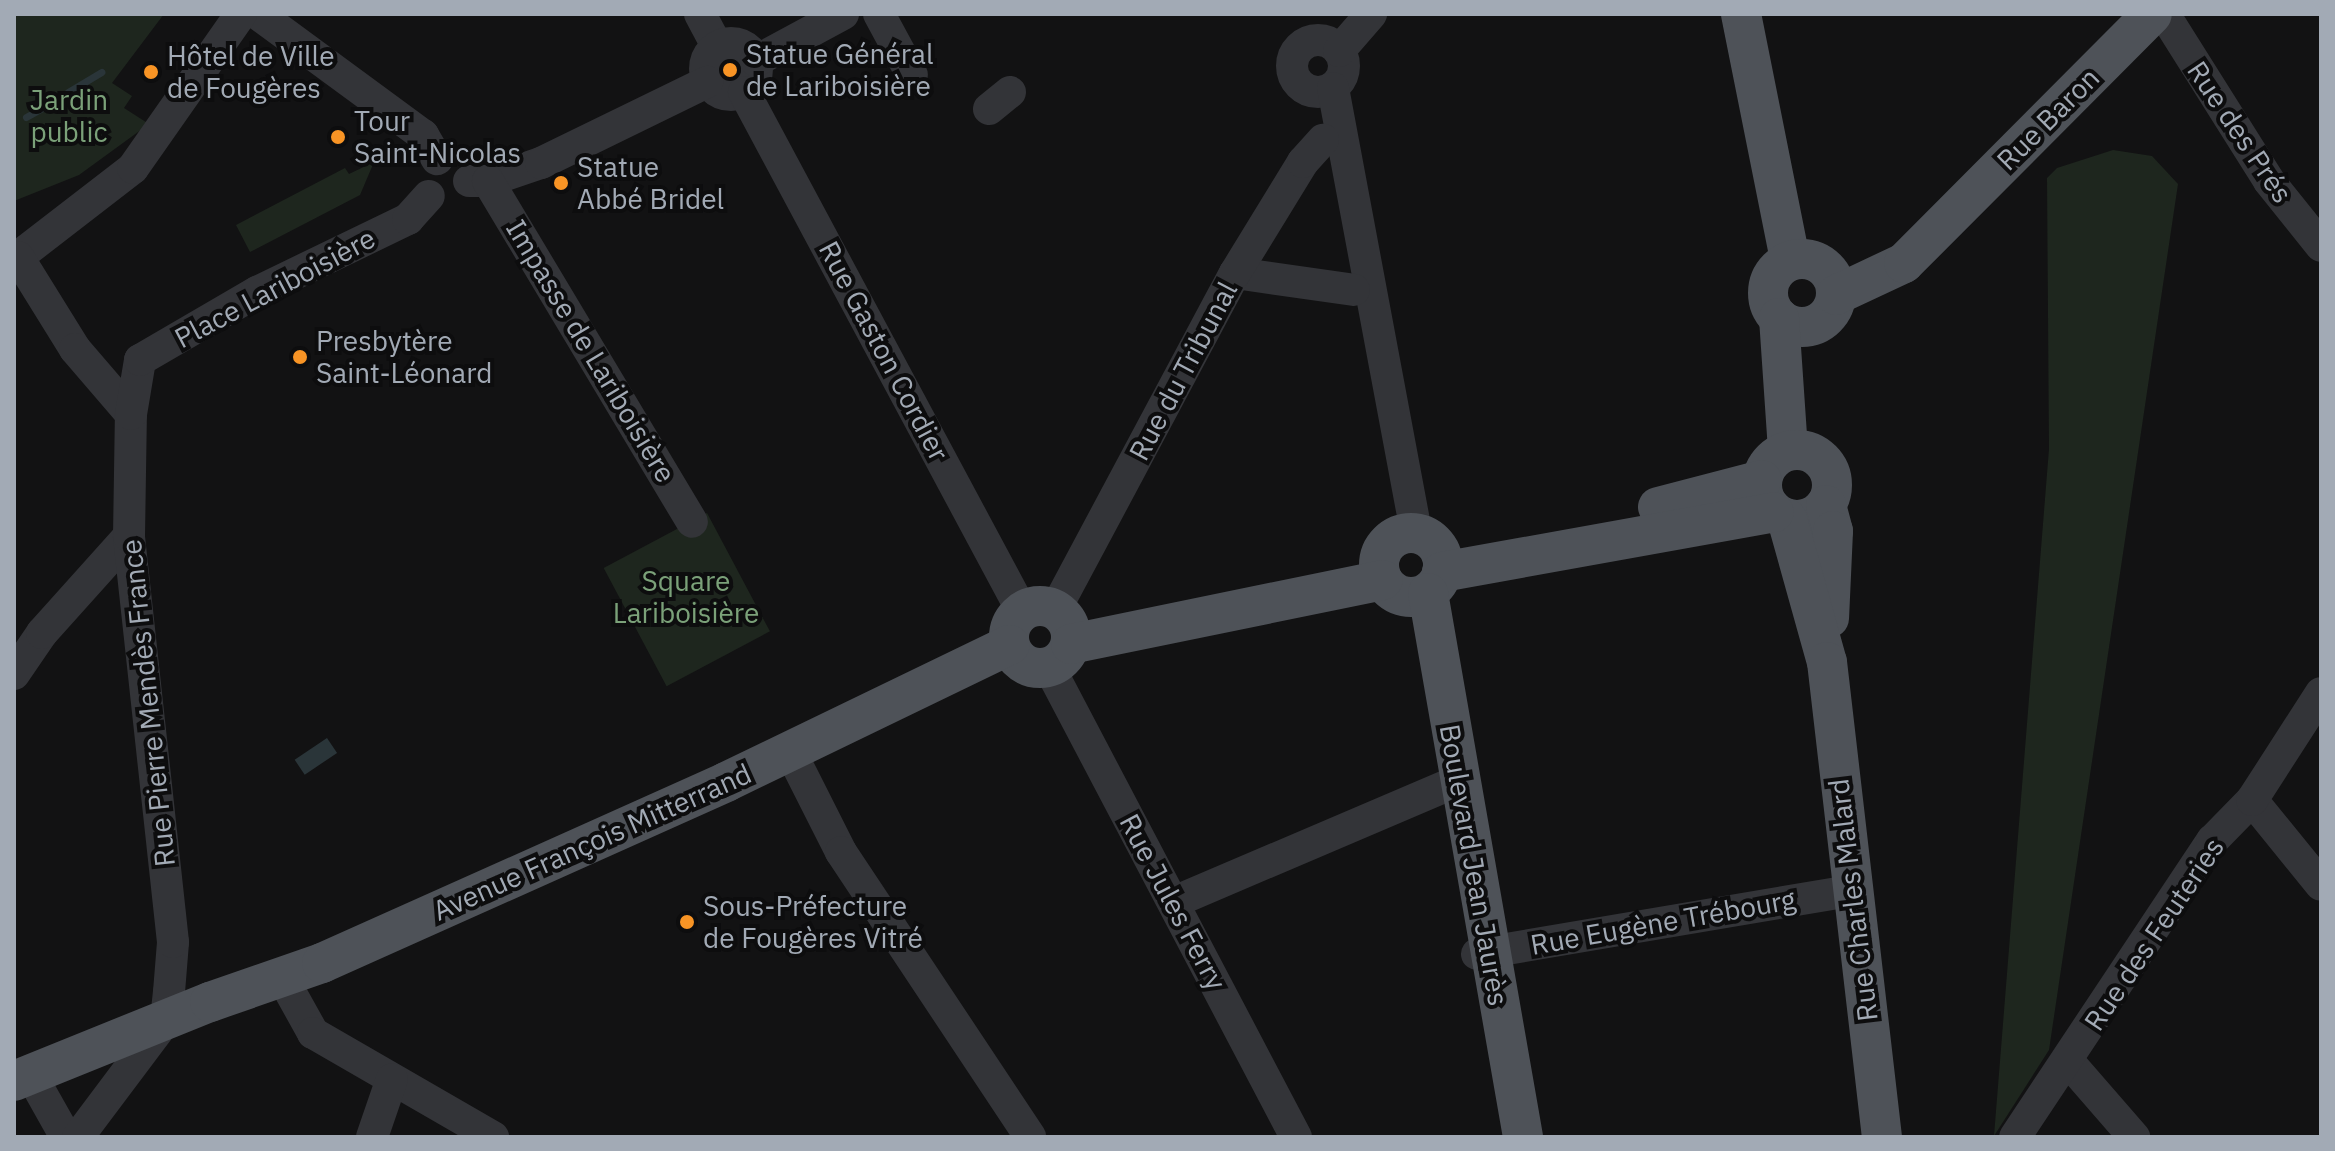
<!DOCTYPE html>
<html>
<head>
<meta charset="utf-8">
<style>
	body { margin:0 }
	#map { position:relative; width:2335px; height:1151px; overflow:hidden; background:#121213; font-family:"IBM Plex Sans",sans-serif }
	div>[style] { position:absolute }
	.green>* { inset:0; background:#1e261e; transform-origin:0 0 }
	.water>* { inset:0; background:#2a3539; transform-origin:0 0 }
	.stream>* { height:7px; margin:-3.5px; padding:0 3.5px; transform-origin:3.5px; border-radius:3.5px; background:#2a3539 }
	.minor>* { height:32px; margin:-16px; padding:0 16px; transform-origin:16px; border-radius:16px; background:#333438 }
	.minor>.ring { margin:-16px; padding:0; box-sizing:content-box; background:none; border:32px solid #333438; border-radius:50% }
	.major>* { height:40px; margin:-20px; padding:0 20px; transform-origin:20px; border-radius:20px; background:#4e5258 }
	.major>.ring { margin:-20px; padding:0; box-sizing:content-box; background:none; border:40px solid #4e5258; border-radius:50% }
	.dots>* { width:22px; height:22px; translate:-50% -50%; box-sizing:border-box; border:4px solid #0d0d0e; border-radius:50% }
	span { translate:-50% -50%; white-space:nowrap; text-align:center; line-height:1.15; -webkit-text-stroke:8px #0d0d0e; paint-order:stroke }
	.poi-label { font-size:28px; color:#a2aab5 }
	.left { translate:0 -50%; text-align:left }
	.park-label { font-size:28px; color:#7ba179 }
	.street-label { font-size:28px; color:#a2aab5 }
	.frame { position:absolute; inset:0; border:16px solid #a2aab5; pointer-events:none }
</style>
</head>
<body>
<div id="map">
	<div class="green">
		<div style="clip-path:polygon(14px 14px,164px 14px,112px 83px,132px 96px,124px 108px,149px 124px,79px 175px,14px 201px)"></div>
		<div style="clip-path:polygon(2113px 150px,2152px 156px,2178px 184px,2049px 1050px,1994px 1136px,2049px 449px,2047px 178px,2057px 168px)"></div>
		<div style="clip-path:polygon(374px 162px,360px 195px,250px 252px,236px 225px,345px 168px,349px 174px)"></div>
		<div style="left:707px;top:513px;width:134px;height:117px;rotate:62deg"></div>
	</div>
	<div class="water">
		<div style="left:327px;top:738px;width:18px;height:39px;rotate:56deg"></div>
	</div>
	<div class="stream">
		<div style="left:68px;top:92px;width:39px;rotate:-31deg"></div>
		<div style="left:26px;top:117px;width:35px;rotate:-29deg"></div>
	</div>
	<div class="minor">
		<div style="left:258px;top:14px;width:205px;rotate:36.3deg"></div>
		<div style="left:423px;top:135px;width:28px;rotate:60deg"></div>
		<div style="left:700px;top:14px;width:36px;rotate:62deg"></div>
		<div style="left:879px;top:14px;width:69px;rotate:61.6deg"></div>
		<div style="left:2164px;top:14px;width:197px;rotate:57.8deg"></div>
		<div style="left:2269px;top:181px;width:83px;rotate:51.3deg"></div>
		<div class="ring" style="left:1292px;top:40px;width:20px;height:20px"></div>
		<div class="ring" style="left:705px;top:43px;width:20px;height:20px"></div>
		<div style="left:1339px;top:51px;width:49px;rotate:-49.1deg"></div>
		<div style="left:756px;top:61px;width:99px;rotate:-28.4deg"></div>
		<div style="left:1333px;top:88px;width:452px;rotate:79.4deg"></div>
		<div style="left:744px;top:92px;width:589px;rotate:61.82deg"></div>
		<div style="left:989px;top:109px;width:27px;rotate:-39deg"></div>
		<div style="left:469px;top:181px;width:19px"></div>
		<div style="left:488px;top:181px;width:56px;rotate:-18.8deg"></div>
		<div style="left:541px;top:163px;width:185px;rotate:-26deg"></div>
		<div style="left:488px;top:181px;width:397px;rotate:59.1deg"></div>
		<div style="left:18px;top:257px;width:145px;rotate:-37.7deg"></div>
		<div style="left:133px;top:168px;width:188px;rotate:-55deg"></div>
		<div style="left:18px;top:257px;width:108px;rotate:58.2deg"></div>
		<div style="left:75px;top:349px;width:86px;rotate:49.3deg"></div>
		<div style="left:1235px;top:273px;width:120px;rotate:8.1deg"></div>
		<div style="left:1055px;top:610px;width:382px;rotate:-61.9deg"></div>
		<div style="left:1235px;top:273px;width:130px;rotate:-58.5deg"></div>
		<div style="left:1303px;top:162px;width:30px;rotate:-48deg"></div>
		<div style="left:1049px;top:667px;width:531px;rotate:62.28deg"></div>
		<div style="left:14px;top:674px;width:50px;rotate:-55.7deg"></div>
		<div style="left:42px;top:633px;width:130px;rotate:-48.1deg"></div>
		<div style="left:790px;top:751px;width:113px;rotate:63.2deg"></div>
		<div style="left:841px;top:852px;width:342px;rotate:56.4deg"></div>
		<div style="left:2252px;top:800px;width:109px;rotate:50.9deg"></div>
		<div style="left:1174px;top:902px;width:311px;rotate:-23.1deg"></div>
		<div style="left:1477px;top:954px;width:378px;rotate:-9.6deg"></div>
		<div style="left:283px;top:979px;width:62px;rotate:60.9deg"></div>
		<div style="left:313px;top:1033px;width:208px;rotate:30deg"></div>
		<div style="left:2068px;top:1061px;width:101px;rotate:49deg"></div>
		<div style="left:31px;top:1075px;width:71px;rotate:60.6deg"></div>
		<div style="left:78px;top:1137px;width:146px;rotate:-53.1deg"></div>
		<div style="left:166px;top:1020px;width:28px;rotate:-84deg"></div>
		<div style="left:169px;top:992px;width:50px;rotate:-85.4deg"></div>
		<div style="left:173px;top:942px;width:408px;rotate:-96.2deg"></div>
		<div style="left:129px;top:536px;width:122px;rotate:-89.1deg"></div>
		<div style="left:131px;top:414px;width:55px;rotate:-80.5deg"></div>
		<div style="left:140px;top:360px;width:135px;rotate:-30.2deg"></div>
		<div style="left:257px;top:292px;width:168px;rotate:-25.8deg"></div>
		<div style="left:408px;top:219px;width:31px;rotate:-48deg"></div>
		<div style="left:372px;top:1137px;width:61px;rotate:-71deg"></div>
		<div style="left:2015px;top:1137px;width:356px;rotate:-56.4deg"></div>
		<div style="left:2212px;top:841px;width:57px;rotate:-45.7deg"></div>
		<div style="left:2252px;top:800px;width:127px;rotate:-57.2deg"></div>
	</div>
	<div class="major">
		<div style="left:1741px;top:14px;width:251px;rotate:78.7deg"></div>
		<div class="ring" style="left:1768px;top:259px;width:28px;height:28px"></div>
		<div style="left:1836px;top:295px;width:75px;rotate:-25.2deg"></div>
		<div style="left:1904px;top:263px;width:351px;rotate:-45.1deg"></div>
		<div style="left:1779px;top:318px;width:132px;rotate:86.1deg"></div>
		<div class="ring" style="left:1762px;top:450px;width:30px;height:30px"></div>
		<div style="left:1826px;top:505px;width:27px;rotate:75deg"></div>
		<div style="left:1833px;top:531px;width:87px;rotate:92.6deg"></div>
		<div style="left:1658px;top:507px;width:107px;rotate:-14.6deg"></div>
		<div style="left:1787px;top:519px;width:148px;rotate:74.4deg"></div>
		<div style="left:1827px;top:662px;width:478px;rotate:83.4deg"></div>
		<div class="ring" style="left:1379px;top:533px;width:24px;height:24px"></div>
		<div style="left:1442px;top:572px;width:337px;rotate:-10.2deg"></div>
		<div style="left:1428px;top:593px;width:552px;rotate:80.09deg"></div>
		<div class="ring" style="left:1009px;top:606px;width:22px;height:22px"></div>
		<div style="left:1071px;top:644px;width:318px;rotate:-11.6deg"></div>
		<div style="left:14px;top:1081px;width:211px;rotate:-22deg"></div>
		<div style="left:210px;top:1002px;width:119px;rotate:-19.2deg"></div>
		<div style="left:322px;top:963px;width:443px;rotate:-24.1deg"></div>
		<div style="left:726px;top:782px;width:315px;rotate:-25.8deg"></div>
	</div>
	<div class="dots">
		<div style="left:730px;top:70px;background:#f89425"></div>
		<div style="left:151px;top:72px;background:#f89425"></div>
		<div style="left:338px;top:137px;background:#f89425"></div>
		<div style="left:561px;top:183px;background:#f89425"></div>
		<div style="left:300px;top:357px;background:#f89425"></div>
		<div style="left:687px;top:922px;background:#f89425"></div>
	</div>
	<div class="poi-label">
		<span class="left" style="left:746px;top:70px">Statue Général<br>de Lariboisière</span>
		<span class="left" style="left:167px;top:72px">Hôtel de Ville<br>de Fougères</span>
		<span class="left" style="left:354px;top:137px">Tour<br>Saint-Nicolas</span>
		<span class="left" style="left:577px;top:183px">Statue<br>Abbé Bridel</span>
		<span class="left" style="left:316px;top:357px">Presbytère<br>Saint-Léonard</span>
		<span class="left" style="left:703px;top:922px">Sous-Préfecture<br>de Fougères Vitré</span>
	</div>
	<div class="park-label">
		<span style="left:69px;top:116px">Jardin<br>public</span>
		<span style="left:686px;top:597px">Square<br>Lariboisière</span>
	</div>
	<div class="street-label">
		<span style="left:2048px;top:119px;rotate:-45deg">Rue Baron</span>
		<span style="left:2240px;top:132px;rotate:56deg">Rue des Prés</span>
		<span style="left:275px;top:288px;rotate:-28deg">Place Lariboisière</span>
		<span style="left:591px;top:351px;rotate:59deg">Impasse de Lariboisière</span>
		<span style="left:884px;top:351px;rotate:62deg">Rue Gaston Cordier</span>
		<span style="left:1183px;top:371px;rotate:-62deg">Rue du Tribunal</span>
		<span style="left:148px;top:703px;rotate:-96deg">Rue Pierre Mendès France</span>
		<span style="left:592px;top:842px;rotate:-24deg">Avenue François Mitterrand</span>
		<span style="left:1474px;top:865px;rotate:80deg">Boulevard Jean Jaurès</span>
		<span style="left:1853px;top:900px;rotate:-97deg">Rue Charles Malard</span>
		<span style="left:1173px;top:902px;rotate:62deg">Rue Jules Ferry</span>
		<span style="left:1663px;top:922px;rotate:-10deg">Rue Eugène Trébourg</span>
		<span style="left:2154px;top:934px;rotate:-56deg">Rue des Feuteries</span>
	</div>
	<div class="frame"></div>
</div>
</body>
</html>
